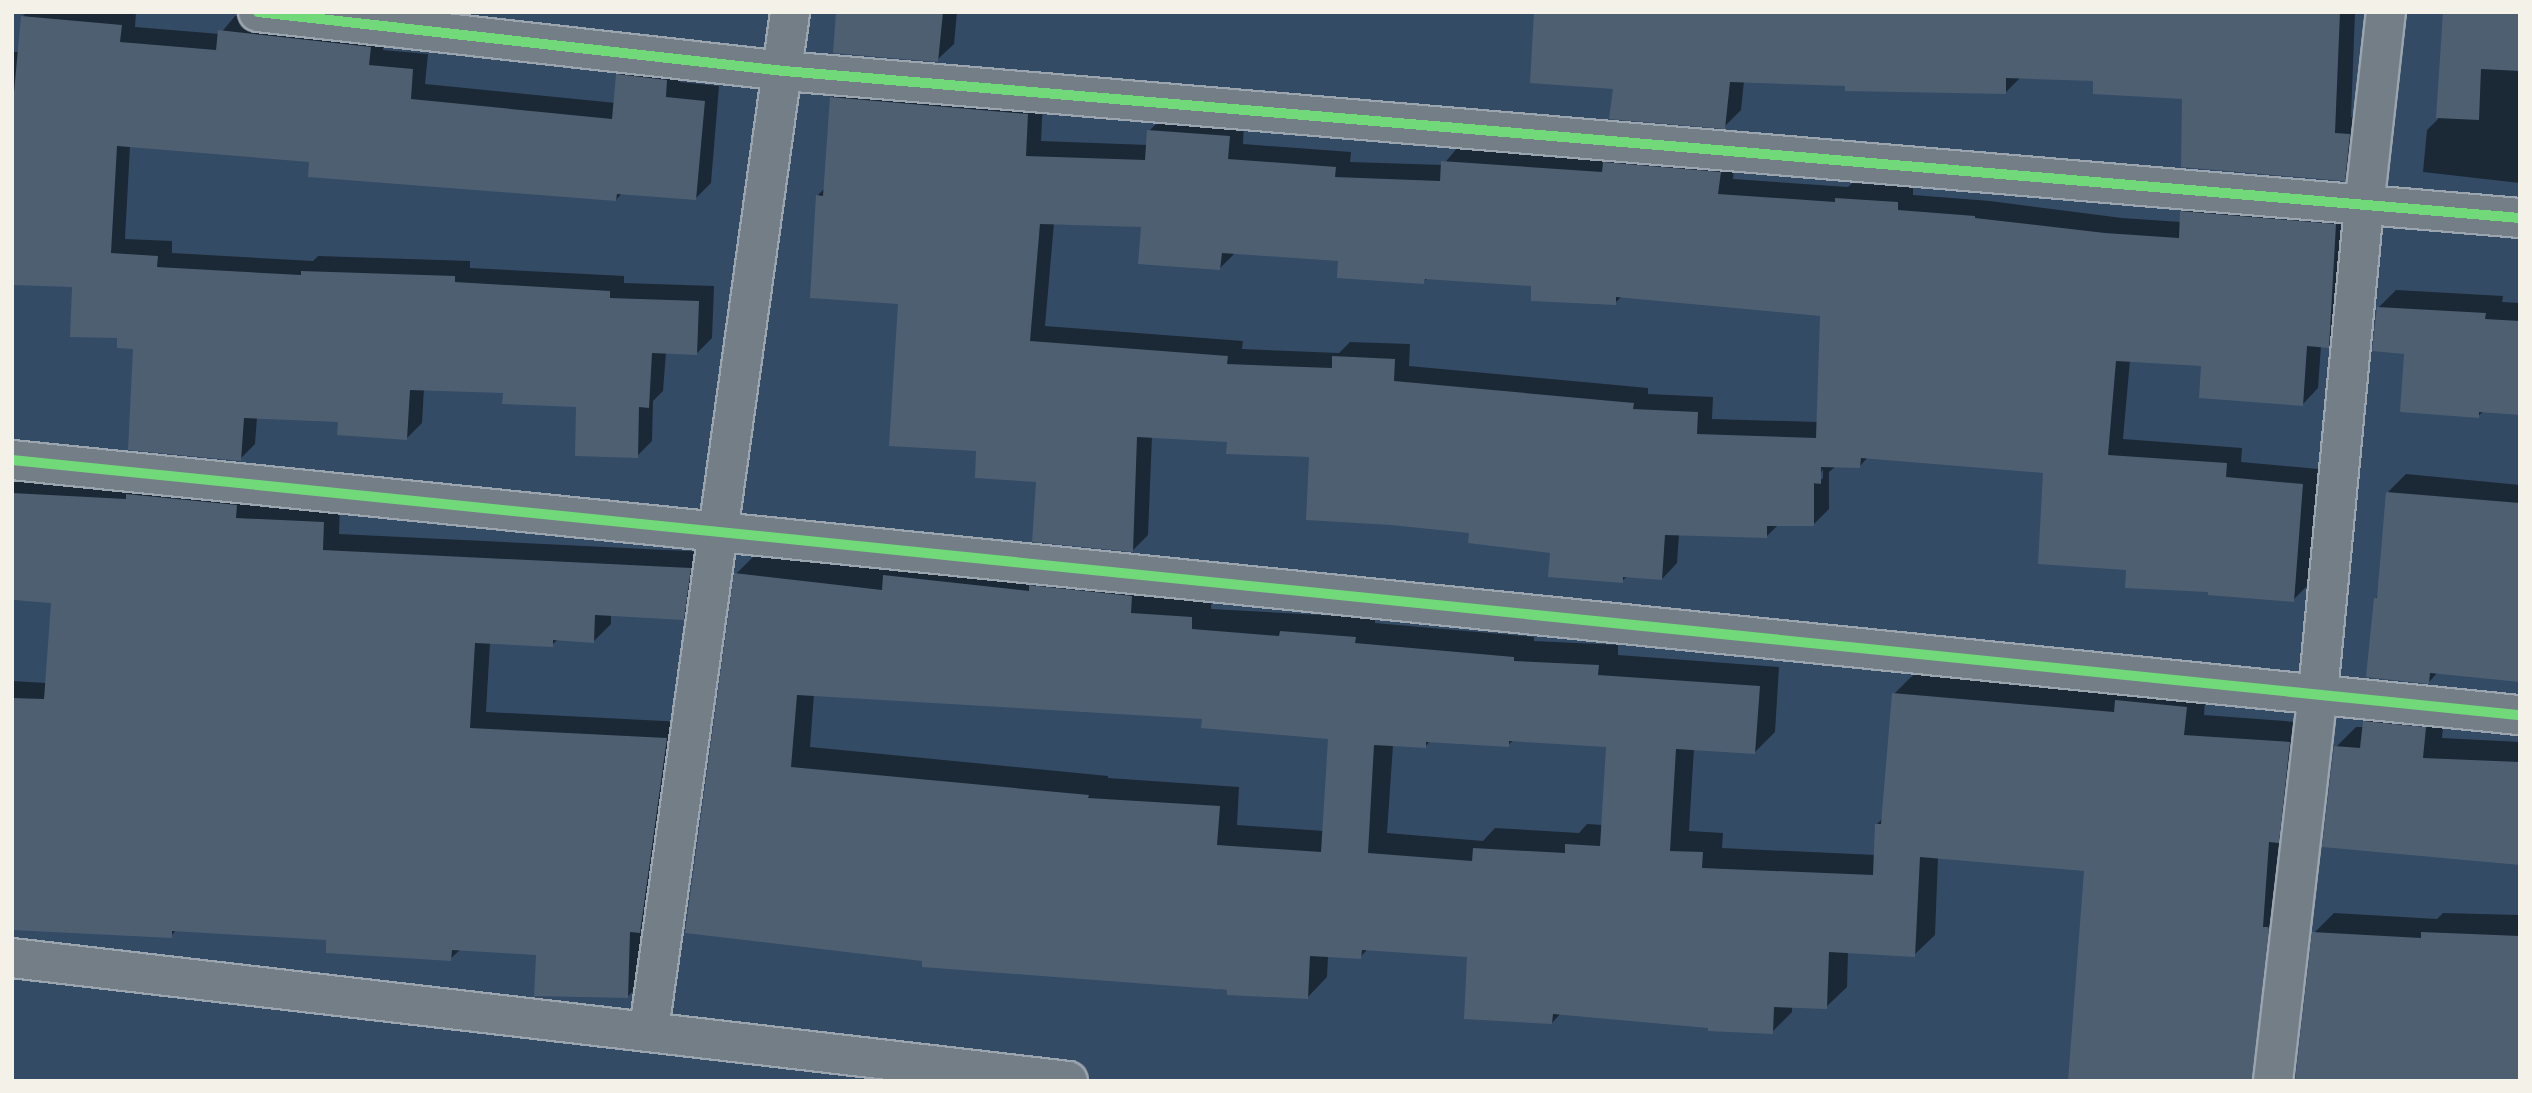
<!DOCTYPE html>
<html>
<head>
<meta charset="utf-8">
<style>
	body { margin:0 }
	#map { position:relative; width:2532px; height:1093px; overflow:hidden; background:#344b65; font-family:"Indie Flower",sans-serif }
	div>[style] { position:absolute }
	.shadow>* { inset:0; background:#0007 }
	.building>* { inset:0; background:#4e5f72 }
	.roads { filter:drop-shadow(2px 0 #9ba5af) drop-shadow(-2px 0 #9ba5af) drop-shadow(0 2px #9ba5af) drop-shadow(0 -2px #9ba5af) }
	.minor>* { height:38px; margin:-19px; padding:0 19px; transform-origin:19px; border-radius:19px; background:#737e87 }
	.secondary>* { height:38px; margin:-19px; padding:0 19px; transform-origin:19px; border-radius:19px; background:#737e87 }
	.cycleway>* { height:10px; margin:-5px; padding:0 5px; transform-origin:5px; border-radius:5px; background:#71d979 }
	span { translate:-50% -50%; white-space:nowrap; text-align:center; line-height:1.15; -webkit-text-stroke:6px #1f4a7a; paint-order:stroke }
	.frame { position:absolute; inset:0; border:14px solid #f4f1e8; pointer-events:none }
</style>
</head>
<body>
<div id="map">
	<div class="shadow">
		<div style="clip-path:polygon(27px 12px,136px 12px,135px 27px,220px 34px,235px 16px,385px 32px,383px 50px,428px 54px,425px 84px,616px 103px,618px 75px,633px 60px,681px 65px,680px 82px,719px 86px,711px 183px,695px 199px,623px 192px,616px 200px,311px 160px,130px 146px,125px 239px,172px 241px,172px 253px,313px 261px,318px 256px,470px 261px,470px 268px,624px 276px,624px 283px,714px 286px,712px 338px,697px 353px,666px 352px,663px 391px,653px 401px,652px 441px,637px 456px,578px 406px,505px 391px,424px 388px,422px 423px,407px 438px,340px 420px,257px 417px,255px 444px,240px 459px,135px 347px,119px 337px,74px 286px,12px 283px,12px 52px,19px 52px,22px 17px)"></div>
		<div style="clip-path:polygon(853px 12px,957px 12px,954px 44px,937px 60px)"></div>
		<div style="clip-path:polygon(1536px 12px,2355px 12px,2351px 117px,2366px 118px,2361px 163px,2344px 179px,2184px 97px,2095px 79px,2021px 77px,2005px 93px,1744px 81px,1741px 110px,1724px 127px,1615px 87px)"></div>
		<div style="clip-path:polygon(2446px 12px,2520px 12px,2520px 183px,2423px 172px,2427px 130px,2438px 119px)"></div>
		<div style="clip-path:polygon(evenodd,847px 82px,1043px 99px,1041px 141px,1148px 145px,1149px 131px,1165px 115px,1244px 121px,1243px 144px,1351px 152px,1350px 162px,1443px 165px,1458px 147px,1735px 157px,1733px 179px,1848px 187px,1852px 183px,1913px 187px,1913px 195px,1990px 201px,2122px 218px,2181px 222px,2181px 212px,2197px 196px,2351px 209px,2344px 330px,2328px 346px,2321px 346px,2318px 388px,2303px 404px,2203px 365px,2130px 360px,2123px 439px,2242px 448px,2241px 462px,2318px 469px,2309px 584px,2293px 600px,2210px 591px,2128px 569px,2045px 471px,1868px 457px,1860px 466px,1836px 466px,1829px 472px,1829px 509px,1813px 525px,1778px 525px,1766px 537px,1679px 534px,1677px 563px,1662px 579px,1628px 575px,1622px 581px,1552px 551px,1471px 532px,1311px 455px,1228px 440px,1152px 436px,1148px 535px,1133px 550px,1038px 480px,978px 449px,900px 302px,817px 196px,825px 188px,832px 98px,847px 82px,1054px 223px,1143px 225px,1220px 268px,1235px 253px,1340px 260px,1424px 282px,1428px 277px,1533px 284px,1615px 303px,1622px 296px,1822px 314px,1818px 422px,1712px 419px,1713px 397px,1648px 394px,1648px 388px,1409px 366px,1410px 344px,1350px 342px,1339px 353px,1242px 349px,1243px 341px,1045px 326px,1054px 223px,847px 82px,1823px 469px,1823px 478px,1816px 484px,1815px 484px,1823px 469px)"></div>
		<div style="clip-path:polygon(2396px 290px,2503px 296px,2502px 302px,2520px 303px,2520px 413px,2484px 411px,2478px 416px,2406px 352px,2378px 308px)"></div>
		<div style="clip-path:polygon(12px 470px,340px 506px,339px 534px,707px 552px,700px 602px,683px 619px,611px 614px,611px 624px,594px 641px,558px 639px,552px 645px,490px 642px,486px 712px,683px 722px,644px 980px,627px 997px,538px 954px,461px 949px,450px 959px,328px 938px,177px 929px,171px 936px,12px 927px,12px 681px,47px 683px,53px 602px,12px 600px)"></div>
		<div style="clip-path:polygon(2406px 474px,2520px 485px,2520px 656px,2438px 672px,2429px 682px,2375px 599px,2379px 595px,2388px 492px)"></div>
		<div style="clip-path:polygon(evenodd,756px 554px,891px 569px,905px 556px,1212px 597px,1211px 609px,1375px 618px,1375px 623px,1534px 637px,1534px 641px,1618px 645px,1618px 655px,1779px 667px,1775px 732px,1755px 752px,1694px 748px,1689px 831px,1723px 833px,1722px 848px,1876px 855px,1877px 824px,1883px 818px,1894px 694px,1914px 674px,2126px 691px,2206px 688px,2204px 715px,2310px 723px,2286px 1081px,2070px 1081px,2086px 869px,1938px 857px,1935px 935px,1914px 955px,1848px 951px,1847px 987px,1826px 1007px,1792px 1006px,1792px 1012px,1772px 1032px,1561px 1013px,1552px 1023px,1469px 955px,1369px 948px,1360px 957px,1328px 956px,1327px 977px,1307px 998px,924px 960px,687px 931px,736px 574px,756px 554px,814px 694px,1204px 718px,1330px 737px,1324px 831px,1237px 825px,1239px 787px,1108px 778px,1108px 776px,810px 747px,814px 694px,756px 554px,1431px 740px,1508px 745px,1514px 740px,1607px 745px,1603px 825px,1587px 824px,1579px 833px,1495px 828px,1483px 841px,1387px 833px,1393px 745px,1425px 747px,1431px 740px)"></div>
		<div style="clip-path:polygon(2384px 702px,2445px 708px,2442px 738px,2520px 742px,2520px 863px,2336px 747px,2356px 727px,2364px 727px,2364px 722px)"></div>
		<div style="clip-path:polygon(2334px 913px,2437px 919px,2443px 913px,2520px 915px,2520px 1081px,2314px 933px)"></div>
	</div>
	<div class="building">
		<div style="clip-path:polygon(836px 12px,943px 12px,938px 62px,833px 53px)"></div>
		<div style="clip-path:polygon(1534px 12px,2340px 12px,2335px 133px,2350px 134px,2345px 181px,2181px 167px,2182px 99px,2093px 94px,2093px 81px,2006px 78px,2006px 94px,1845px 91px,1845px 86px,1730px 82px,1725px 129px,1609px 119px,1613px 89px,1530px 83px)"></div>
		<div style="clip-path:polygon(2443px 12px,2520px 12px,2520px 71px,2481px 69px,2479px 120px,2436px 118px)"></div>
		<div style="clip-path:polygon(21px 16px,122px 25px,120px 42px,216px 50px,218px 30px,371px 47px,369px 65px,413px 69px,411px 99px,612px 119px,616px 74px,667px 80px,666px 97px,705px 101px,696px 200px,617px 194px,616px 201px,308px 177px,309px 162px,117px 146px,111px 253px,158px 256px,157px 267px,301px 275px,301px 271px,455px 276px,455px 282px,610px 291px,610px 298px,699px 301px,697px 355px,652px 353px,649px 408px,639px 407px,638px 458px,575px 456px,576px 407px,502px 404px,503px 393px,410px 390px,407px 440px,337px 435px,338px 422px,244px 418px,241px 461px,128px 450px,133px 349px,117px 348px,117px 338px,70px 337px,72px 287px,12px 285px,12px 114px)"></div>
		<div style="clip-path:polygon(evenodd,830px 97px,1028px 114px,1026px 156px,1145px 160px,1147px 130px,1230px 136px,1228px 159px,1336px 167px,1335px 177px,1440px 181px,1441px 161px,1602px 172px,1603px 162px,1721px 172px,1718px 194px,1835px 202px,1835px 198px,1898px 202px,1898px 210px,1975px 216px,1975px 218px,2105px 233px,2179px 238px,2180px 211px,2336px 224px,2329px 348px,2307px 346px,2303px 406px,2199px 398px,2201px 366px,2116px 361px,2108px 455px,2227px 463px,2226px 477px,2303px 484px,2294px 602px,2208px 595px,2208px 592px,2125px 588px,2126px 570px,2038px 564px,2043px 473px,1861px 458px,1860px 468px,1821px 467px,1821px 484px,1814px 483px,1814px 526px,1767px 526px,1767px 538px,1665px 535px,1662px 580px,1623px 577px,1623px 583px,1548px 577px,1550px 553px,1468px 543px,1469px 533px,1391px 525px,1306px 520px,1309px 457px,1226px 454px,1227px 442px,1137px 437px,1133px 552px,1032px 542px,1036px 482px,975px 478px,976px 451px,889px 446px,898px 304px,810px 298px,816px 195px,823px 196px,830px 97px,1040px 224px,1141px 227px,1138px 264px,1220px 270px,1222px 253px,1338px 261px,1337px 278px,1424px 284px,1425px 279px,1531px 286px,1531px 301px,1616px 305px,1616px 297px,1820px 316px,1816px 438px,1697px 434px,1698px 412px,1633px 409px,1634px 403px,1394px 381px,1395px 359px,1332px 356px,1332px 368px,1227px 364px,1228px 356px,1030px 341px,1040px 224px)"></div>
		<div style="clip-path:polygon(2377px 307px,2486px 313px,2485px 319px,2520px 321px,2520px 415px,2479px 412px,2479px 418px,2400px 412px,2404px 354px,2372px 351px)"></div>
		<div style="clip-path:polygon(2386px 492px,2520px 503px,2520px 682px,2430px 673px,2429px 684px,2366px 677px,2374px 598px,2377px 598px)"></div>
		<div style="clip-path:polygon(12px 493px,126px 499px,126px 494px,237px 505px,236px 518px,324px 522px,323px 550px,691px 568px,684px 620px,595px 615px,594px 643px,553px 640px,553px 647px,475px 643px,470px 728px,667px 738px,640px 933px,630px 932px,628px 998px,534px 996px,536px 955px,452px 950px,451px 961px,326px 953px,326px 940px,172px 931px,172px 938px,12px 930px,12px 698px,44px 699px,51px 603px,12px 600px)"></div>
		<div style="clip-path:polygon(evenodd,734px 573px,882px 590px,883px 575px,1029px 591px,1029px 585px,1132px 596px,1131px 613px,1192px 617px,1192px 629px,1279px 636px,1280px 631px,1356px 637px,1355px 643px,1514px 657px,1514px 661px,1599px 665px,1598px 675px,1760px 686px,1755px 754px,1676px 749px,1670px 851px,1703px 852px,1702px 868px,1873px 875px,1875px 824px,1881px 824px,1892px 693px,2114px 712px,2115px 700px,2187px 707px,2184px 735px,2290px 742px,2279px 843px,2269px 842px,2263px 927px,2268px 927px,2269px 930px,2252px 1081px,2068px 1081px,2084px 871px,1920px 857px,1915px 957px,1829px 952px,1827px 1009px,1774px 1007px,1773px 1034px,1708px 1031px,1708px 1028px,1553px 1014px,1552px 1024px,1464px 1019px,1467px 957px,1362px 950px,1361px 959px,1310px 956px,1308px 999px,1227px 995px,1227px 990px,922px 967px,922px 961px,685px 933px,734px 573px,797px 695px,1202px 719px,1201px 728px,1328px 739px,1321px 852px,1217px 845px,1220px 806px,1088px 798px,1089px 795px,791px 767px,797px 695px,734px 573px,1509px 741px,1606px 747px,1600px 846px,1565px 844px,1565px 853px,1473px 848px,1472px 861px,1368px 853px,1374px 745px,1426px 748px,1426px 742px,1509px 747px,1509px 741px)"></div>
		<div style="clip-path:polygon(2363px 721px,2426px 727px,2423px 758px,2520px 762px,2520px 865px,2322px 847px,2334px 746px,2360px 748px)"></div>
		<div style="clip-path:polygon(2312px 932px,2421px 938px,2421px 932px,2520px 936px,2520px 1081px,2295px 1081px)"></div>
	</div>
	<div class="roads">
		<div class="minor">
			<div style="left:258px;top:12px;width:529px;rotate:6.4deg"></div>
			<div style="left:784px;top:71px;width:1742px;rotate:4.84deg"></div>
			<div style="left:12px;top:460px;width:2521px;rotate:5.81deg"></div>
			<div style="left:649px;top:1030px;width:1028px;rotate:-82.11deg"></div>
			<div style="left:2273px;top:1081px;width:391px;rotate:-83.4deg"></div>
			<div style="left:2318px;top:693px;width:488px;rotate:-84.6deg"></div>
			<div style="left:2364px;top:207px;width:196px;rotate:-83.6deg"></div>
		</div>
		<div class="secondary">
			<div style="left:12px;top:958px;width:1063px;rotate:6.64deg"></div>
		</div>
	</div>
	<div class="cycleway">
		<div style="left:258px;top:12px;width:529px;rotate:6.4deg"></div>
		<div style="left:784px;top:71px;width:1742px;rotate:4.84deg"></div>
		<div style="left:12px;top:460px;width:2521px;rotate:5.81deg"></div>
	</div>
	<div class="frame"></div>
</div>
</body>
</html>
